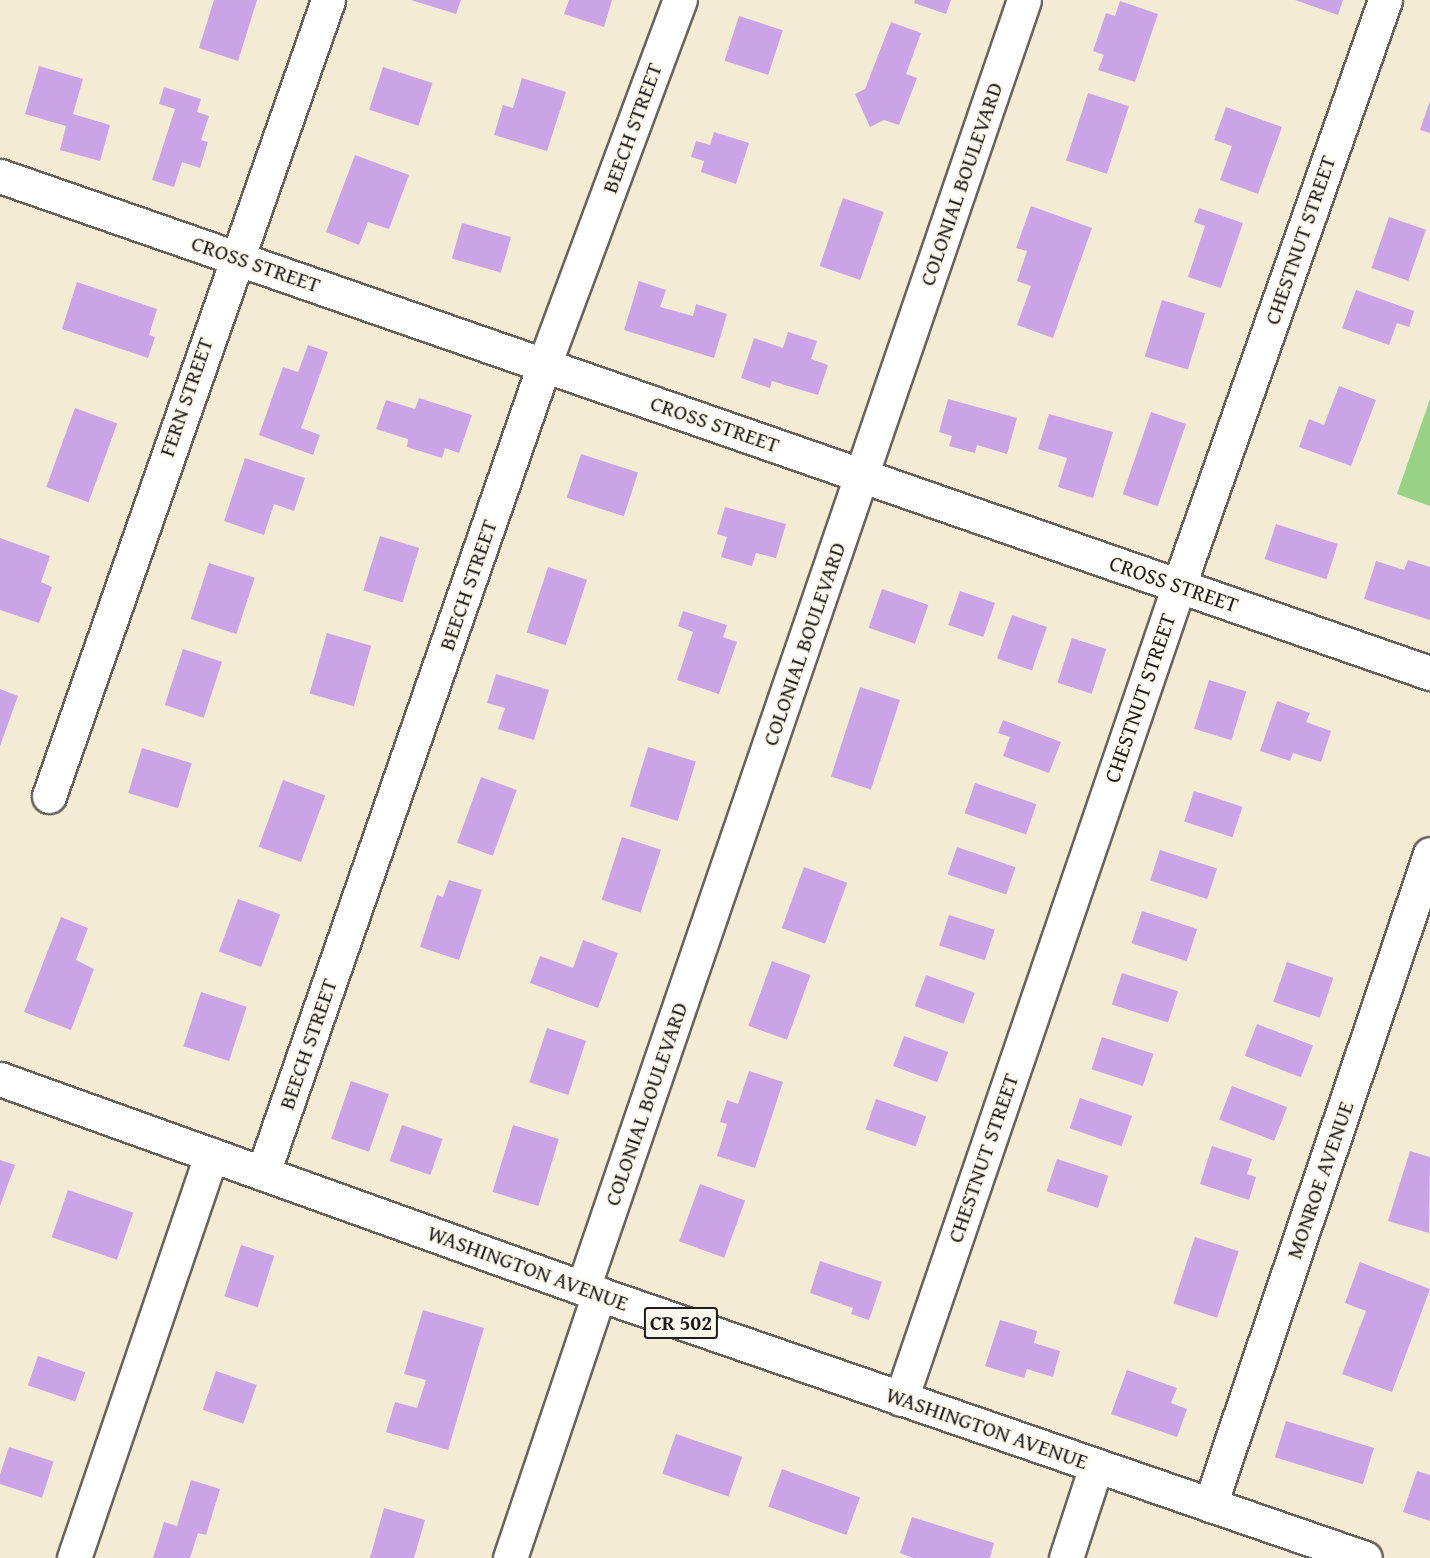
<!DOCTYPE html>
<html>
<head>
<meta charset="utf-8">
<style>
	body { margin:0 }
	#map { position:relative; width:1430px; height:1558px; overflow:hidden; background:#f4ebd5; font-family:"Gentium Book Plus",serif }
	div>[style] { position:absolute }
	.green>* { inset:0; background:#97d286 }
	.building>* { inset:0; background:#caa4e7; transform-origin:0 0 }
	.roads { filter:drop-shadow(2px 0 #68645d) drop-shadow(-2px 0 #68645d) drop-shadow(0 2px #68645d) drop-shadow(0 -2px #68645d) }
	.minor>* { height:33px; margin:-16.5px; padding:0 16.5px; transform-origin:16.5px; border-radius:16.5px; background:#fff }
	.major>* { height:33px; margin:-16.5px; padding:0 16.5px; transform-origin:16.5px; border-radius:16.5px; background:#fff }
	span { translate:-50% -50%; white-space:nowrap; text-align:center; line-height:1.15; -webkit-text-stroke:4.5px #fbf7ec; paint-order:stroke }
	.shield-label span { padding:2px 4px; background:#fbf7ec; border:2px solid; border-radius:4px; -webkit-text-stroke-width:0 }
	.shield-label { font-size:21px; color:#1c1c1c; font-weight:700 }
	.street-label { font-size:22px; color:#1c1c1c }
</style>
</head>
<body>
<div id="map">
	<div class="green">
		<div style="clip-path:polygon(1430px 399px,1430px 506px,1397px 494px)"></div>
	</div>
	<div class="building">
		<div style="clip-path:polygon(214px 0,257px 0,238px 61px,199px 48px)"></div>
		<div style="clip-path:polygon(411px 0,461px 0,456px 14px)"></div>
		<div style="clip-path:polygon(569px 0,612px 0,604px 27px,564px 14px)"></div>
		<div style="clip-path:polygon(915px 0,951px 0,946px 14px,914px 3px)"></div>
		<div style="clip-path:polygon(1295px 0,1343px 0,1338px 15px)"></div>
		<div style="clip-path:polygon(1120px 1px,1158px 14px,1135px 82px,1098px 70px,1104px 55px,1093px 51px,1106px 13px,1115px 16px)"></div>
		<div style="left:739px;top:16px;width:46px;height:47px;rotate:18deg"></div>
		<div style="clip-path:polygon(891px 22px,921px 33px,906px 74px,917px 78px,899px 125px,884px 120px,870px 127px,855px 94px,865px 89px)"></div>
		<div style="clip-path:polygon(39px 66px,83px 79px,73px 114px,110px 125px,100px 161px,60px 150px,66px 126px,25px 114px)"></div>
		<div style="left:383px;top:67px;width:52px;height:45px;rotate:18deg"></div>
		<div style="clip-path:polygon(522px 78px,566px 92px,547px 151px,494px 135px,503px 105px,513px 108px)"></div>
		<div style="clip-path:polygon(164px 87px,201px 99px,197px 112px,209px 116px,201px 140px,208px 142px,200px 168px,182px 162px,174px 187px,152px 180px,175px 109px,159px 104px)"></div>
		<div style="left:1088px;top:93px;width:43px;height:71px;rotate:18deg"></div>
		<div style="clip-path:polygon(1430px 101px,1430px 133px,1420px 130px)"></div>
		<div style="clip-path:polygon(1226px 107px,1282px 127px,1258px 194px,1220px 180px,1232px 146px,1214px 140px)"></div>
		<div style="clip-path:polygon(714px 132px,749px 143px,736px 184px,701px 172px,704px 161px,691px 157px,696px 141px,710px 145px)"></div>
		<div style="clip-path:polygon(355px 155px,409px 175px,389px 229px,368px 222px,359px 245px,326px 232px)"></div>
		<div style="left:843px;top:198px;width:43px;height:72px;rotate:19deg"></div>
		<div style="clip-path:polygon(1031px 206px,1092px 228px,1053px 338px,1017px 325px,1031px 286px,1017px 281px,1027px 251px,1016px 248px)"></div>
		<div style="clip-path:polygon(1199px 208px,1243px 223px,1221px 288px,1188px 277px,1205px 226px,1194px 222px)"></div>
		<div style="left:1389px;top:217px;width:39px;height:54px;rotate:19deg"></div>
		<div style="left:462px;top:223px;width:51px;height:37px;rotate:16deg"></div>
		<div style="clip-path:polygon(639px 281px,666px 290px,660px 307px,693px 316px,696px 304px,727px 314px,714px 358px,624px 330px)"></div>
		<div style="clip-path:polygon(77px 282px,157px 309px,149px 335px,155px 337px,148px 358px,62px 329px)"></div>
		<div style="clip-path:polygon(1356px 290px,1414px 311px,1409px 327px,1397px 323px,1389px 345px,1342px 328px)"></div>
		<div style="left:1162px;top:300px;width:45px;height:59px;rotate:17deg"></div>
		<div style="clip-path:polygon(788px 332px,817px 341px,811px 359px,828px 365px,818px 395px,772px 381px,770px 388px,741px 378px,754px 338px,783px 348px)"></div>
		<div style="clip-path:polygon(308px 345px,328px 352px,301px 428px,320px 435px,313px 455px,259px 435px,283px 367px,298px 372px)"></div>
		<div style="clip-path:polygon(1339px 386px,1376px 400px,1351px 466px,1299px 447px,1309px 419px,1324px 425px)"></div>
		<div style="clip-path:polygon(419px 398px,472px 415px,459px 453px,445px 448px,442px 458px,407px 447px,408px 439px,376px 429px,386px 400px,415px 409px)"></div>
		<div style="clip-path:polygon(948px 399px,1017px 418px,1007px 454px,977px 445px,975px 453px,949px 446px,952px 436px,939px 432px)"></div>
		<div style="left:75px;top:408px;width:45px;height:84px;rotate:20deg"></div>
		<div style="left:1151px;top:412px;width:37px;height:87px;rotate:19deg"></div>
		<div style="clip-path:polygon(1049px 414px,1113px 432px,1093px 498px,1058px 487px,1067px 458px,1038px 449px)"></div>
		<div style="left:581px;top:454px;width:60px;height:46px;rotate:18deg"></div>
		<div style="clip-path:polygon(245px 458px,305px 478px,294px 511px,274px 504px,264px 535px,224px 521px)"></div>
		<div style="clip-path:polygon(725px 507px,786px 524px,776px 558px,756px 553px,752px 566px,721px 557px,727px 537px,717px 534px)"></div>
		<div style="left:1276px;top:524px;width:65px;height:37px;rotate:18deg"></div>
		<div style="left:380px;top:536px;width:41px;height:57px;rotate:17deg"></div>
		<div style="clip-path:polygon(0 538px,50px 556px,41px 582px,52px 587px,39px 623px,0 610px)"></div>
		<div style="clip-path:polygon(1408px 560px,1430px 567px,1430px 620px,1364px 599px,1376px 561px,1404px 570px)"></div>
		<div style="left:209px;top:563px;width:48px;height:59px;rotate:18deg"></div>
		<div style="left:548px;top:567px;width:41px;height:69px;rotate:18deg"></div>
		<div style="left:882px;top:589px;width:49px;height:41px;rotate:19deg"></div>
		<div style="left:960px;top:591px;width:37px;height:36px;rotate:19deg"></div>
		<div style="clip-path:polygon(683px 611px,727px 625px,723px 637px,737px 642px,719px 694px,677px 680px,693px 632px,678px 626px)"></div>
		<div style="left:1012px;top:615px;width:37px;height:46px;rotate:19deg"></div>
		<div style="left:327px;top:633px;width:46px;height:63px;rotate:16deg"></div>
		<div style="left:1072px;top:638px;width:36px;height:47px;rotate:18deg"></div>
		<div style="left:183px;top:649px;width:41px;height:59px;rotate:18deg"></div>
		<div style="clip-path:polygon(496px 674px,549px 690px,534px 740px,498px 729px,505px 708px,487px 703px)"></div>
		<div style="left:1209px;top:680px;width:39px;height:51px;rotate:17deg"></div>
		<div style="left:860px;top:687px;width:42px;height:94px;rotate:18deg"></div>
		<div style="clip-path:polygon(0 689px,18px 696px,0 746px)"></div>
		<div style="clip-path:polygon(1277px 701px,1310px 713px,1306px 722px,1331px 731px,1321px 762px,1293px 753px,1290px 761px,1260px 751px)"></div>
		<div style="clip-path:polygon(1003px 720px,1061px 742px,1049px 773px,1003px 756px,1010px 737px,998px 733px)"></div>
		<div style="left:648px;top:747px;width:50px;height:62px;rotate:17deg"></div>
		<div style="left:142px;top:748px;width:52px;height:47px;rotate:17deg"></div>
		<div style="left:481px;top:777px;width:38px;height:70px;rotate:20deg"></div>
		<div style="left:283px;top:780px;width:45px;height:71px;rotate:20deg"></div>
		<div style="left:975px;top:783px;width:65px;height:32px;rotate:19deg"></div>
		<div style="left:1194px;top:791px;width:51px;height:32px;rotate:18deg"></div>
		<div style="left:622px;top:837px;width:41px;height:66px;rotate:18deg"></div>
		<div style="left:957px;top:847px;width:62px;height:29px;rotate:19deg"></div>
		<div style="left:1160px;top:850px;width:60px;height:32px;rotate:18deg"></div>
		<div style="left:804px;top:867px;width:46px;height:65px;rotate:20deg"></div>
		<div style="clip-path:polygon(449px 880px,482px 890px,459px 960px,420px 947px,437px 895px,443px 897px)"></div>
		<div style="left:238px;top:899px;width:45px;height:56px;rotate:20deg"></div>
		<div style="left:1142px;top:911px;width:58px;height:34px;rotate:18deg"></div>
		<div style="left:949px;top:915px;width:48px;height:32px;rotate:18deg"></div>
		<div style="clip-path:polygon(61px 917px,88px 928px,76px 960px,94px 969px,71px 1030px,24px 1012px)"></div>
		<div style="clip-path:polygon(583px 940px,618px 953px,598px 1008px,530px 983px,540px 956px,573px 968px)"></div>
		<div style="left:772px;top:961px;width:41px;height:69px;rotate:20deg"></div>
		<div style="left:1287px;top:962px;width:49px;height:42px;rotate:19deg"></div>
		<div style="left:1122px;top:973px;width:59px;height:33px;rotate:18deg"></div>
		<div style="left:926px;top:975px;width:52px;height:33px;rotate:20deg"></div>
		<div style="left:201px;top:992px;width:48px;height:57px;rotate:18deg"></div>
		<div style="left:1257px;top:1024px;width:60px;height:34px;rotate:21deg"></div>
		<div style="left:547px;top:1028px;width:41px;height:57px;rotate:18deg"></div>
		<div style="left:904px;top:1036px;width:47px;height:32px;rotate:20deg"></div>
		<div style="left:1102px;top:1037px;width:54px;height:34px;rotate:18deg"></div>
		<div style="clip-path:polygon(749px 1071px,783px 1082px,755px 1168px,717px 1156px,727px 1124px,720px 1122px,727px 1100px,738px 1104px)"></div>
		<div style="left:351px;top:1081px;width:40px;height:61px;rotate:19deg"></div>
		<div style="left:1232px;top:1086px;width:59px;height:36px;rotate:21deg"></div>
		<div style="left:1080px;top:1098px;width:55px;height:32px;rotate:19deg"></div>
		<div style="left:876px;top:1099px;width:53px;height:32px;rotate:19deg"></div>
		<div style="left:402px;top:1125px;width:43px;height:38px;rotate:19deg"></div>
		<div style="left:513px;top:1125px;width:48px;height:70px;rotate:17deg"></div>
		<div style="clip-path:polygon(1212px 1146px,1252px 1159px,1247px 1174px,1256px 1177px,1249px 1200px,1200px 1184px)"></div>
		<div style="clip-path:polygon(1410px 1151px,1430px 1157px,1429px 1233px,1388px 1221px)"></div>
		<div style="left:1057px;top:1159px;width:54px;height:34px;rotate:18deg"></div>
		<div style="clip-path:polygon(0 1160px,15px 1165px,0 1206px)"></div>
		<div style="left:700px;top:1184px;width:48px;height:61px;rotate:20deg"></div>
		<div style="left:68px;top:1190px;width:69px;height:50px;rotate:19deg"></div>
		<div style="left:1195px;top:1237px;width:46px;height:70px;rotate:18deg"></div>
		<div style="left:241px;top:1245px;width:35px;height:54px;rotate:18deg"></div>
		<div style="clip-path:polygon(820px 1261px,882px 1282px,869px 1320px,851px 1314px,853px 1308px,810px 1293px)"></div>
		<div style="clip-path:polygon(1360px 1262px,1430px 1289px,1392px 1392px,1342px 1374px,1366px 1311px,1345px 1303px)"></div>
		<div style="clip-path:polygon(423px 1310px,484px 1328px,448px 1450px,386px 1432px,395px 1402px,417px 1408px,426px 1380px,404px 1374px)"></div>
		<div style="clip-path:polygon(1000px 1320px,1037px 1331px,1034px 1343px,1060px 1351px,1053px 1377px,1027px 1369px,1024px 1378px,985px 1366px)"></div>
		<div style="left:38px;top:1356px;width:50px;height:31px;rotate:19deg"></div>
		<div style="clip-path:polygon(1127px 1370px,1177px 1388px,1171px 1403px,1187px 1409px,1177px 1437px,1111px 1414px)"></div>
		<div style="left:216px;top:1371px;width:43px;height:41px;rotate:19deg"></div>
		<div style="left:1286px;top:1421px;width:92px;height:38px;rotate:17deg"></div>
		<div style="left:676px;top:1434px;width:70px;height:42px;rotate:19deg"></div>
		<div style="left:9px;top:1447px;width:47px;height:38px;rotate:18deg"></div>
		<div style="left:782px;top:1469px;width:83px;height:40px;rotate:20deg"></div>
		<div style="clip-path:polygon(1417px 1471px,1430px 1475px,1430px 1521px,1403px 1512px)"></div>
		<div style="clip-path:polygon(191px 1480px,220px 1489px,206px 1535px,198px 1533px,190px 1558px,153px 1558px,164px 1522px,177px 1526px)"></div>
		<div style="clip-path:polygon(384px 1508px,425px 1520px,414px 1558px,370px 1558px)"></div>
		<div style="clip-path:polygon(912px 1517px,994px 1543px,990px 1558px,913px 1558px,900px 1553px)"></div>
	</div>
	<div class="roads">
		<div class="minor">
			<div style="left:0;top:176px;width:1514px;rotate:19.17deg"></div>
			<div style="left:49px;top:796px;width:843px;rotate:-70.68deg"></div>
			<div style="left:263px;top:1173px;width:855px;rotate:-70.82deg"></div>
			<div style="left:544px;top:365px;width:390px;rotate:-69.6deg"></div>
			<div style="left:583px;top:1288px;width:1361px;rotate:-71.1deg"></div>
			<div style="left:901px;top:1399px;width:860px;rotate:-71.14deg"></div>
			<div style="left:1179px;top:585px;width:620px;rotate:-70.6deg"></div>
			<div style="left:1210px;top:1505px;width:687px;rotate:-71.33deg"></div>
			<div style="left:74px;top:1558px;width:426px;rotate:-71.2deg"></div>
			<div style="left:510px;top:1558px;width:279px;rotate:-71.4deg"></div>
			<div style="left:1066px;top:1558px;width:97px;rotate:-71.9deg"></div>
		</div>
		<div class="major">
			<div style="left:0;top:1079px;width:636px;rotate:19.74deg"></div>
			<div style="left:599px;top:1294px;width:810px;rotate:19.02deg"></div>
		</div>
	</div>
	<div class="shield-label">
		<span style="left:681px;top:1323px">CR 502</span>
	</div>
	<div class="street-label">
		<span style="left:632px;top:128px;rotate:-70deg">BEECH STREET</span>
		<span style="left:961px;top:184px;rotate:-71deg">COLONIAL BOULEVARD</span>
		<span style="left:1300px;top:240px;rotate:-71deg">CHESTNUT STREET</span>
		<span style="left:256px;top:264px;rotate:19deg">CROSS STREET</span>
		<span style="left:186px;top:397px;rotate:-71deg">FERN STREET</span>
		<span style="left:715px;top:424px;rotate:19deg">CROSS STREET</span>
		<span style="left:1174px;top:584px;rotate:19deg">CROSS STREET</span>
		<span style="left:468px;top:585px;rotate:-71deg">BEECH STREET</span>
		<span style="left:804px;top:644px;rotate:-71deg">COLONIAL BOULEVARD</span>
		<span style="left:1140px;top:698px;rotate:-71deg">CHESTNUT STREET</span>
		<span style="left:308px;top:1044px;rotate:-71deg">BEECH STREET</span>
		<span style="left:646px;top:1104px;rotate:-71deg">COLONIAL BOULEVARD</span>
		<span style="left:983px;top:1158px;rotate:-71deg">CHESTNUT STREET</span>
		<span style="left:1320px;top:1180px;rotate:-71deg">MONROE AVENUE</span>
		<span style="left:528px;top:1268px;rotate:20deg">WASHINGTON AVENUE</span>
		<span style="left:987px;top:1428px;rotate:19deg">WASHINGTON AVENUE</span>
	</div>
</div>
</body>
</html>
